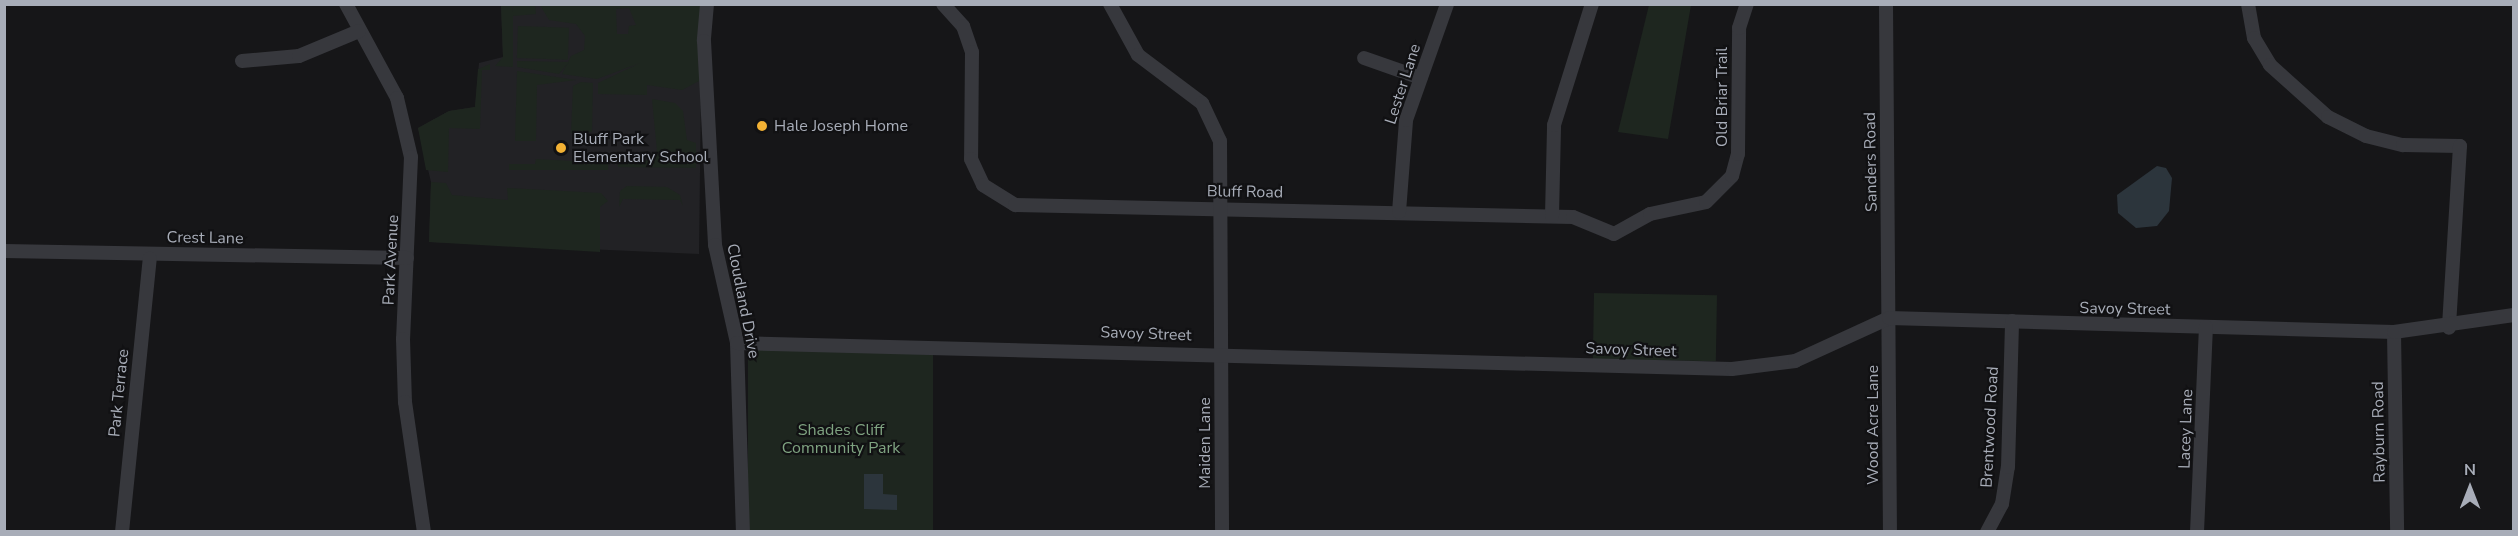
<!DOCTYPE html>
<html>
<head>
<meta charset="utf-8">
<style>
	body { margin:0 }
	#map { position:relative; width:2518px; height:536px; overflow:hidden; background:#161618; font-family:"Nunito Sans",sans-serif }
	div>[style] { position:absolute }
	.built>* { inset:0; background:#222225 }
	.green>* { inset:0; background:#1e261f; transform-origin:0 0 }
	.water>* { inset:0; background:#2c353c }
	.minor>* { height:14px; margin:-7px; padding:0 7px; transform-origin:7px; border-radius:7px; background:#37383d }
	.dots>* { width:16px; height:16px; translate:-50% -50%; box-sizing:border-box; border:3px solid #111113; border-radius:50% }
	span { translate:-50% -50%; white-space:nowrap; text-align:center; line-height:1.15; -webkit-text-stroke:4.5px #111113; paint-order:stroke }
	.street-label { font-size:16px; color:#a8adb8 }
	.poi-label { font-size:16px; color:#a8adb8 }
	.left { translate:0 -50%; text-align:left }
	.park-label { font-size:16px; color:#7fa381 }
	.frame { position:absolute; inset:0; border:6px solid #a8adb8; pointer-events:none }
	.north { position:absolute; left:2440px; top:458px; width:60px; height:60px; -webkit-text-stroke:4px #111113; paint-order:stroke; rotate:0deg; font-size:16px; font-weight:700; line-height:24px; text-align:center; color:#a8adb8 }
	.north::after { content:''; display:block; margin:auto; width:21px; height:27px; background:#a8adb8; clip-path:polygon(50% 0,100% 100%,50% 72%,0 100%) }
</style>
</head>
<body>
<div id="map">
	<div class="built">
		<div style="clip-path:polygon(501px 5px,702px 5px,699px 254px,429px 242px,431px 182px,418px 128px,449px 111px,475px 107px,479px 63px,503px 57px)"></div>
	</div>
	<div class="green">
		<div style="clip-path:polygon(501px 5px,512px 5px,513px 12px,513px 5px,535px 5px,536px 14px,513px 16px,513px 67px,495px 66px,503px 57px)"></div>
		<div style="clip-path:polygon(evenodd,540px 5px,702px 5px,701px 80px,682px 90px,647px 85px,647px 95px,598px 94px,598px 83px,640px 63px,597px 79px,562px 74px,571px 56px,584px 50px,585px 36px,576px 24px,549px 20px,540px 5px,629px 8px,636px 25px,629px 26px,628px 34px,617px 34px,616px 9px,629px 8px)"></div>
		<div style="clip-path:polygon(1649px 5px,1691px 5px,1668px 139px,1618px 132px)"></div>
		<div style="left:518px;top:26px;width:51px;height:32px;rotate:2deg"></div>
		<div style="clip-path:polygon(517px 61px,569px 62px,559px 74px,517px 67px)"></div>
		<div style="clip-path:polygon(490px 64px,490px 70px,482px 70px,480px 129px,449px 128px,448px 172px,426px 170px,418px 128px,449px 111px,475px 107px,478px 69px)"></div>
		<div style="clip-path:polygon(517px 71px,576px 80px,537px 85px,536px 141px,515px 141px)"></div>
		<div style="clip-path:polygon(581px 82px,593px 83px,592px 132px,571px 133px,573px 86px)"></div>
		<div style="clip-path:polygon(652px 99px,675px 103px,683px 111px,687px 140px,696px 143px,696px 168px,618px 167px,618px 163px,643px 163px,657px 151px)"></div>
		<div style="clip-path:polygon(592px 153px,609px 153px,608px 170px,509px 170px,509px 164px,535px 164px,536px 159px,591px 162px)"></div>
		<div style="clip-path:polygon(431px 182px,446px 183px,452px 195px,508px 200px,507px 188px,601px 193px,608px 201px,600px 207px,600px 252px,429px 242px)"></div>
		<div style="clip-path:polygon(627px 186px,667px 187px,680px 195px,683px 206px,680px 200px,623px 199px,619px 207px,620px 191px)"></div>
		<div style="left:1594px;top:293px;width:123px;height:66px;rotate:1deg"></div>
		<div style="left:748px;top:348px;width:185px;height:183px"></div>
	</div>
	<div class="water">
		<div style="clip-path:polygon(2157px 166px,2166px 168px,2172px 178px,2169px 211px,2157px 226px,2136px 228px,2118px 213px,2117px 195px)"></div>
		<div style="clip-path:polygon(864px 474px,883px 474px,883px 494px,897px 495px,897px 510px,864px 509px)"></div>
	</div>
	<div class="minor">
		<div style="left:346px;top:4px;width:107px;rotate:61.5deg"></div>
		<div style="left:397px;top:98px;width:61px;rotate:76.7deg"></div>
		<div style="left:411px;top:157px;width:182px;rotate:92.5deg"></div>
		<div style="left:403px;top:339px;width:63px;rotate:88.2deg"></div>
		<div style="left:405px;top:402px;width:131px;rotate:81.7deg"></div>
		<div style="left:707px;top:4px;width:37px;rotate:95deg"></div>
		<div style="left:704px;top:41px;width:204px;rotate:86.9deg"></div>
		<div style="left:715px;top:245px;width:100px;rotate:77.3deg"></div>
		<div style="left:737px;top:343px;width:189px;rotate:88.2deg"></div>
		<div style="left:943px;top:4px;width:30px;rotate:48deg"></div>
		<div style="left:963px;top:26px;width:28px;rotate:71deg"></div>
		<div style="left:972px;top:52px;width:107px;rotate:90.5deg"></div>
		<div style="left:971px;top:159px;width:29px;rotate:65deg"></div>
		<div style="left:983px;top:185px;width:38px;rotate:32deg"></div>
		<div style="left:1015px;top:205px;width:558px;rotate:1.23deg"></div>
		<div style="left:1573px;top:217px;width:44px;rotate:22.5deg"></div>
		<div style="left:1614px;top:234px;width:41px;rotate:-29.1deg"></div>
		<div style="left:1650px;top:214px;width:57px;rotate:-12.1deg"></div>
		<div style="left:1706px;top:202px;width:37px;rotate:-45deg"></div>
		<div style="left:1732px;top:176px;width:23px;rotate:-75deg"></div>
		<div style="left:1738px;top:154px;width:126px;rotate:-89.5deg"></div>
		<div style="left:1739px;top:28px;width:25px;rotate:-72deg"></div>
		<div style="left:1110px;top:4px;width:58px;rotate:61.2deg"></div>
		<div style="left:1138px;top:55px;width:80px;rotate:36.9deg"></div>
		<div style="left:1202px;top:103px;width:42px;rotate:64.7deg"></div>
		<div style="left:1220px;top:141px;width:391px;rotate:89.7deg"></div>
		<div style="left:1886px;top:4px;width:528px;rotate:89.57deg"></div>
		<div style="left:2248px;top:4px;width:35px;rotate:80deg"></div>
		<div style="left:2254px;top:38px;width:31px;rotate:59deg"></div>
		<div style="left:2270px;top:65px;width:78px;rotate:41.9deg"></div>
		<div style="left:2328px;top:117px;width:42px;rotate:26.6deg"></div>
		<div style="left:2366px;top:136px;width:38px;rotate:14deg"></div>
		<div style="left:2403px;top:145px;width:57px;rotate:1deg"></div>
		<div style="left:2460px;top:146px;width:182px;rotate:93.5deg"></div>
		<div style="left:1364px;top:58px;width:60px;rotate:19.3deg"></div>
		<div style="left:242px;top:61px;width:57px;rotate:-5deg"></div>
		<div style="left:299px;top:56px;width:65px;rotate:-22.6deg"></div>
		<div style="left:1399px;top:212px;width:92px;rotate:-85.6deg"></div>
		<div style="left:1406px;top:120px;width:123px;rotate:-70.5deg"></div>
		<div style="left:1552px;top:216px;width:91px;rotate:-88.7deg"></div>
		<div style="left:1554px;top:125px;width:127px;rotate:-72.6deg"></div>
		<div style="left:4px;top:251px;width:403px;rotate:1deg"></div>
		<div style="left:2394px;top:332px;width:200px;rotate:89.1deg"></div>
		<div style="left:737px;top:343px;width:995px;rotate:1.5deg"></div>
		<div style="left:1732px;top:369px;width:64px;rotate:-7.2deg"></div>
		<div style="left:1795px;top:361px;width:103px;rotate:-24.6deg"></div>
		<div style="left:1889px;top:318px;width:505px;rotate:1.59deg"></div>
		<div style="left:2394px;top:332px;width:121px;rotate:-8.1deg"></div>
		<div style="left:122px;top:532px;width:275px;rotate:-84.2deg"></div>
		<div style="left:1987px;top:532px;width:32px;rotate:-62deg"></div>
		<div style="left:2002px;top:504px;width:37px;rotate:-81deg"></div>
		<div style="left:2008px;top:467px;width:146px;rotate:-88.4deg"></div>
		<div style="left:2197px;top:532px;width:205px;rotate:-87.5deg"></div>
	</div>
	<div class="dots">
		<div style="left:762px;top:126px;background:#f2b134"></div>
		<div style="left:561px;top:148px;background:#f2b134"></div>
	</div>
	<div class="street-label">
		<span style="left:1403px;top:84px;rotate:-72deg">Lester Lane</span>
		<span style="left:1722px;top:97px;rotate:-90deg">Old Briar Trail</span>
		<span style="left:1871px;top:162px;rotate:-91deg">Sanders Road</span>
		<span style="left:1245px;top:192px;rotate:1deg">Bluff Road</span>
		<span style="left:205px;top:238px;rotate:1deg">Crest Lane</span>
		<span style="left:391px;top:260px;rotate:-87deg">Park Avenue</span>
		<span style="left:743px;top:301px;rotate:79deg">Cloudland Drive</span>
		<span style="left:2125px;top:309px;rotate:1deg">Savoy Street</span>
		<span style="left:1146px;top:334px;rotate:2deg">Savoy Street</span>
		<span style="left:1631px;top:350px;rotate:2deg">Savoy Street</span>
		<span style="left:119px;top:393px;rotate:-84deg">Park Terrace</span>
		<span style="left:1873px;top:425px;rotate:-90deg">Wood Acre Lane</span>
		<span style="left:1990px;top:427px;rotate:-87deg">Brentwood Road</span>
		<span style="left:2186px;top:429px;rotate:-88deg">Lacey Lane</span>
		<span style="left:2379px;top:432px;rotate:-91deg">Rayburn Road</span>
		<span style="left:1205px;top:443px;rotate:-90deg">Maiden Lane</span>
	</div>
	<div class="poi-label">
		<span class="left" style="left:774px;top:126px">Hale Joseph Home</span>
		<span class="left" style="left:573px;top:148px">Bluff Park<br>Elementary School</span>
	</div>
	<div class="park-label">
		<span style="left:841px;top:439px">Shades Cliff<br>Community Park</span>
	</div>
	<div class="frame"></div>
	<div class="north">N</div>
</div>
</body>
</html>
